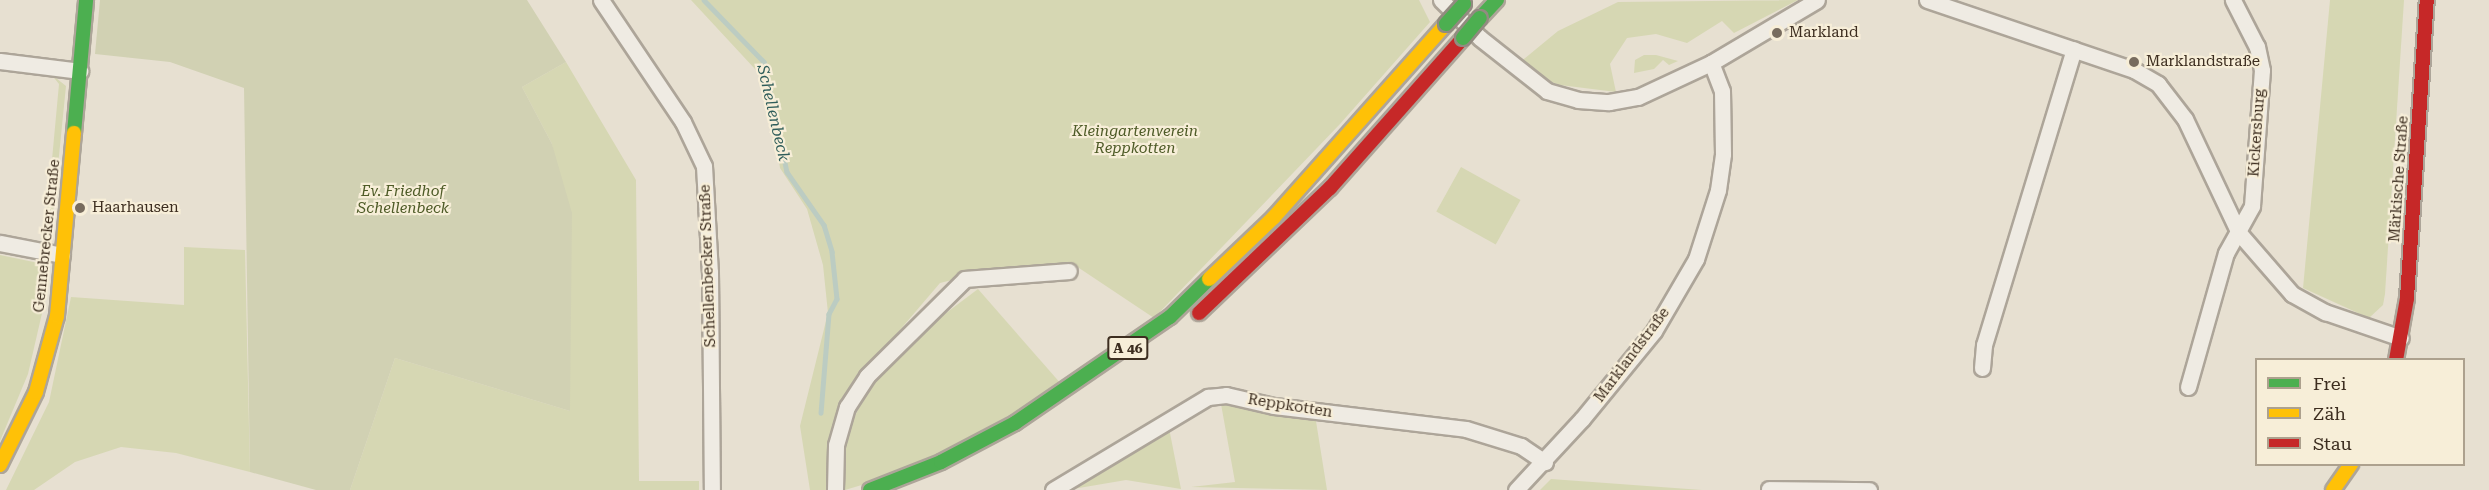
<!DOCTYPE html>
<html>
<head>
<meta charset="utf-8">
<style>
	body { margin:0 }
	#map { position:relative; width:2489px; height:490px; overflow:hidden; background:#e7e0d1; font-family:"Roboto Serif",serif }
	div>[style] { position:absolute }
	.green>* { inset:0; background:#d6d7b3; transform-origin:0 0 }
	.cemetery>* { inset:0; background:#d1d1b3 }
	.stream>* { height:4.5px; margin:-2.25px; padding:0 2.25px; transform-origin:2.25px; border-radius:2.25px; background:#bcccc2 }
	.roads { filter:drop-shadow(2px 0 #ada599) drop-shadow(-2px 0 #ada599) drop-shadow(0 2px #ada599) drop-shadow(0 -2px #ada599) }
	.street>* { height:15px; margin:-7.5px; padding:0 7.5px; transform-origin:7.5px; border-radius:7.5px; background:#efebe3 }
	.fast>* { height:14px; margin:-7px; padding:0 7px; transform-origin:7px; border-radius:7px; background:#4caf50 }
	.slow>* { height:14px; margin:-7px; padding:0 7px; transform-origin:7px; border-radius:7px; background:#ffc107 }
	.jam>* { height:14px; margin:-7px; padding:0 7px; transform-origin:7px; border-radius:7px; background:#c62828 }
	.bridges { filter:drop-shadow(2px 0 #928b80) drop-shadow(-2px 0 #928b80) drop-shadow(0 2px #928b80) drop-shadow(0 -2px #928b80) }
	.fast-bridge>* { height:14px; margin:-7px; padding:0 7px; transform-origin:7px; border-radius:7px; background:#4caf50 }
	.dots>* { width:16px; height:16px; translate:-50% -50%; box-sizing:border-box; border:3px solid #f7eed8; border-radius:50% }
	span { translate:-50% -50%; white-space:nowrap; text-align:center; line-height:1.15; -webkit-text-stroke:4.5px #f7eed8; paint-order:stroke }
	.shield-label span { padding:2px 4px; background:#f7eed8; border:2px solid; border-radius:4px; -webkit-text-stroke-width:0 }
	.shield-label { font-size:14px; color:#3d2e20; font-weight:700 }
	.poi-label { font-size:15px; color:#3d2e20 }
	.left { translate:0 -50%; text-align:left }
	.park-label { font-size:15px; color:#4d5a26; font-style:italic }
	.street-label { font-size:15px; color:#3d2e20 }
	.water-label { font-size:16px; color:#2f5d5a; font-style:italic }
	.legend { position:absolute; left:2255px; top:358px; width:210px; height:108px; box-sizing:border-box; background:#f7eed8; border:2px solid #ada18e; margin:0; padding:8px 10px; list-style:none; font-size:18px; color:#3d2e20 }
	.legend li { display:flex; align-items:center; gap:12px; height:30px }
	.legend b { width:30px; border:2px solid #ada18e }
</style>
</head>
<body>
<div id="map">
	<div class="green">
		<div style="clip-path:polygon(691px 0,1419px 0,1430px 22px,1340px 124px,1154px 318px,1073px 264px,976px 274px,940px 283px,846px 393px,832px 442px,829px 490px,810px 490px,800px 426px,828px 313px,823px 265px,807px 209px,780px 168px,766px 81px)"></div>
		<div style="clip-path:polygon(1798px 0,1734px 33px,1722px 21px,1687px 43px,1656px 34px,1627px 38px,1610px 64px,1616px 92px,1560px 85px,1536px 77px,1519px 63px,1558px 31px,1618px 2px)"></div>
		<div style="clip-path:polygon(2330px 0,2404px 0,2385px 294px,2383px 305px,2369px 318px,2303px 288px)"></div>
		<div style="clip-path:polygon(1644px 55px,1656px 55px,1678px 61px,1669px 65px,1663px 60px,1654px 69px,1634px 73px,1635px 60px)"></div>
		<div style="clip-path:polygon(566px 62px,636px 180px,639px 481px,699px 481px,699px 490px,350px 490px,395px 358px,570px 411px,552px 144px,522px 87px)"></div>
		<div style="clip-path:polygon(51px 74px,66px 86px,51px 235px,40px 239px,45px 235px,59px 84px)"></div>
		<div style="left:1461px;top:167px;width:68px;height:51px;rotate:29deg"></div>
		<div style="clip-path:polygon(184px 247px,245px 250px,250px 472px,176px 453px,121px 447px,75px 462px,34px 490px,6px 490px,49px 402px,71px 297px,184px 305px)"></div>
		<div style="clip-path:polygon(0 255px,48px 265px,49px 283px,28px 374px,0 441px)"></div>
		<div style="clip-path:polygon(978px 289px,1062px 385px,915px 469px,845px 490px,840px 468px,845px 435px,876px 375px,913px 338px)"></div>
		<div style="clip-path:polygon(1227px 402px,1315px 415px,1327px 490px,1191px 487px,1235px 482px,1221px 404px)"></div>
		<div style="clip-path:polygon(1169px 428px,1181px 489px,1126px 480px,1067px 490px)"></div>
		<div style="clip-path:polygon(1551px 479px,1702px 490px,1540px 490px)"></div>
	</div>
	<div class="cemetery">
		<div style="clip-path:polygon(100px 0,527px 0,566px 62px,522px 87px,552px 144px,572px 213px,570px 411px,395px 358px,350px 490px,316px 490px,250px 472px,244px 88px,170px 62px,95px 54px)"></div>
	</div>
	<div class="stream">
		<div style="left:704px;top:0;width:86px;rotate:45.9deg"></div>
		<div style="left:764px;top:62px;width:112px;rotate:78.2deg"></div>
		<div style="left:787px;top:172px;width:65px;rotate:55.1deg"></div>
		<div style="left:824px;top:225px;width:28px;rotate:73deg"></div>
		<div style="left:832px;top:252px;width:47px;rotate:83.9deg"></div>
		<div style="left:837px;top:299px;width:17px;rotate:118deg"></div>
		<div style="left:829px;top:314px;width:99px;rotate:94.6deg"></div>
	</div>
	<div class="roads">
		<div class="street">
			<div style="left:601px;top:0;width:147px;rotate:56.1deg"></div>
			<div style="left:683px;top:122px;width:49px;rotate:64.5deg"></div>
			<div style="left:704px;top:166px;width:106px;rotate:86.8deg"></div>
			<div style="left:710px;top:272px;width:218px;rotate:89.5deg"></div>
			<div style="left:1441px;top:0;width:54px;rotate:44.3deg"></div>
			<div style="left:1480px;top:38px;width:85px;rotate:38.3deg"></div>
			<div style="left:1547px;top:91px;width:32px;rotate:16deg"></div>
			<div style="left:1578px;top:100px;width:31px;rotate:4deg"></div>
			<div style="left:1609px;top:102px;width:29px;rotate:-10deg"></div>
			<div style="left:1638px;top:97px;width:81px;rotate:-25deg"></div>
			<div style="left:1711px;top:63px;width:123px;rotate:-30.7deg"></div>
			<div style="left:1927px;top:0;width:219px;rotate:18.7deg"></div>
			<div style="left:2134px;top:70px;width:28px;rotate:30deg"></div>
			<div style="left:2158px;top:84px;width:44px;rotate:52.4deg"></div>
			<div style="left:2185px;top:119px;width:126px;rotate:64.7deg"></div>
			<div style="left:2239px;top:233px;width:81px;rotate:49deg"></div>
			<div style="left:2292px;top:294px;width:38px;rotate:29deg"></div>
			<div style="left:2325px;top:312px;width:80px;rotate:18.9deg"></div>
			<div style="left:0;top:61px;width:81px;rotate:7.1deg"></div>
			<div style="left:0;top:243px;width:63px;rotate:11deg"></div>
			<div style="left:1982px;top:368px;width:23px;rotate:-85deg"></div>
			<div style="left:1984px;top:345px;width:309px;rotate:-73.1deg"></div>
			<div style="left:2188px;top:387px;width:139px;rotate:-74.2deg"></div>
			<div style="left:2226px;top:253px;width:54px;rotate:-61deg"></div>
			<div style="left:2252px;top:206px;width:136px;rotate:-85.8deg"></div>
			<div style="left:2262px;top:70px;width:24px;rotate:-102deg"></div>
			<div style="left:2257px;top:47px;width:53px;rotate:-117.1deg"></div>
			<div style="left:1769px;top:489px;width:100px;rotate:0.6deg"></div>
			<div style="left:835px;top:490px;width:45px;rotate:-88.7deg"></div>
			<div style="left:836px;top:445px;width:40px;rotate:-74deg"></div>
			<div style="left:847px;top:407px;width:37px;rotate:-57deg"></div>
			<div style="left:867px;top:376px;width:138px;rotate:-44.7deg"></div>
			<div style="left:965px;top:279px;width:104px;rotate:-4.4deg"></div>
			<div style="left:1053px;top:490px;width:181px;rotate:-31deg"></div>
			<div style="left:1208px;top:397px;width:18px;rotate:-6deg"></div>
			<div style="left:1226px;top:395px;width:49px;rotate:12.9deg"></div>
			<div style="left:1274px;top:406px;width:193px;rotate:6.8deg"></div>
			<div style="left:1466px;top:429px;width:58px;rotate:17.2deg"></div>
			<div style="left:1521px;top:446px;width:29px;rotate:34deg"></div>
			<div style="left:1516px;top:490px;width:97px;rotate:-47.1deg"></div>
			<div style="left:1582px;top:419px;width:114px;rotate:-50.7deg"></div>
			<div style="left:1654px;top:331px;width:83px;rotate:-59.7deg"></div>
			<div style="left:1696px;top:259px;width:72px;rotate:-72.3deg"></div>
			<div style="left:1718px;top:190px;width:36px;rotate:-82deg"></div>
			<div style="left:1723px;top:154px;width:63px;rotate:-90.9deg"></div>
			<div style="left:1722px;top:91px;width:30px;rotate:-111deg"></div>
		</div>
		<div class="fast">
			<div style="left:1480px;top:18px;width:25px;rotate:-47deg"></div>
			<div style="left:74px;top:133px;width:134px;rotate:-84.8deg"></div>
			<div style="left:870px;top:490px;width:76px;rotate:-21.5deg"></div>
			<div style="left:941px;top:462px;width:84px;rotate:-27.8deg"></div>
			<div style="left:1015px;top:423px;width:188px;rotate:-34.4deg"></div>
			<div style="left:1170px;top:317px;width:54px;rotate:-44.3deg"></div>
		</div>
		<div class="slow">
			<div style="left:1209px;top:279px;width:90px;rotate:-43.6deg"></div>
			<div style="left:1274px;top:217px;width:259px;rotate:-48.3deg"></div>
			<div style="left:0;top:465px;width:81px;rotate:-63.7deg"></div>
			<div style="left:36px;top:392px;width:79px;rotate:-74.6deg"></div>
			<div style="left:57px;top:316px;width:184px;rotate:-84.7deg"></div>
			<div style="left:2333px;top:490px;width:32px;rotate:-55deg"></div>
		</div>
		<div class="jam">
			<div style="left:1199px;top:313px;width:181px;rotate:-43.7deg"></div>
			<div style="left:1330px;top:188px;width:200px;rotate:-48.4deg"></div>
			<div style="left:2396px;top:360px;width:63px;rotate:-79.9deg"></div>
			<div style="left:2407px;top:298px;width:299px;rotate:-86.2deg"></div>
		</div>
	</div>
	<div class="bridges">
		<div class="fast-bridge">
			<div style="left:1446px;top:24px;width:27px;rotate:-48deg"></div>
			<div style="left:1463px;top:38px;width:26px;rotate:-50deg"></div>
		</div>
	</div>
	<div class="dots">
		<div style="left:1777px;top:33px;background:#786c5e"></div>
		<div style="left:2134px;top:62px;background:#786c5e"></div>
		<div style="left:80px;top:208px;background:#786c5e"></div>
	</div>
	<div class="shield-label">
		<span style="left:1128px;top:348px">A 46</span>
	</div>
	<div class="poi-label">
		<span class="left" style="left:1789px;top:33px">Markland</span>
		<span class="left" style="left:2146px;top:62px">Marklandstraße</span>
		<span class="left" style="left:92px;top:208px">Haarhausen</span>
	</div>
	<div class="park-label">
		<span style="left:1135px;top:140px">Kleingartenverein<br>Reppkotten</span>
		<span style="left:403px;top:200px">Ev. Friedhof<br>Schellenbeck</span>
	</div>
	<div class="street-label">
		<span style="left:2257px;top:133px;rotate:-86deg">Kickersburg</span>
		<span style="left:2399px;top:179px;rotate:-86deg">Märkische Straße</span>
		<span style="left:47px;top:236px;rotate:-84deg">Gennebrecker Straße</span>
		<span style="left:708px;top:266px;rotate:-92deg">Schellenbecker Straße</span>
		<span style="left:1632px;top:355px;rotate:-53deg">Marklandstraße</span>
		<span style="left:1290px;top:406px;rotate:9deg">Reppkotten</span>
	</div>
	<div class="water-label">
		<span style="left:773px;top:113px;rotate:77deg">Schellenbeck</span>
	</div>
	<ul class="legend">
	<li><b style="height:8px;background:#4caf50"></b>Frei</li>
	<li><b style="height:8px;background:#ffc107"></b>Zäh</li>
	<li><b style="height:8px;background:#c62828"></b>Stau</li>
	</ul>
</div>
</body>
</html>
